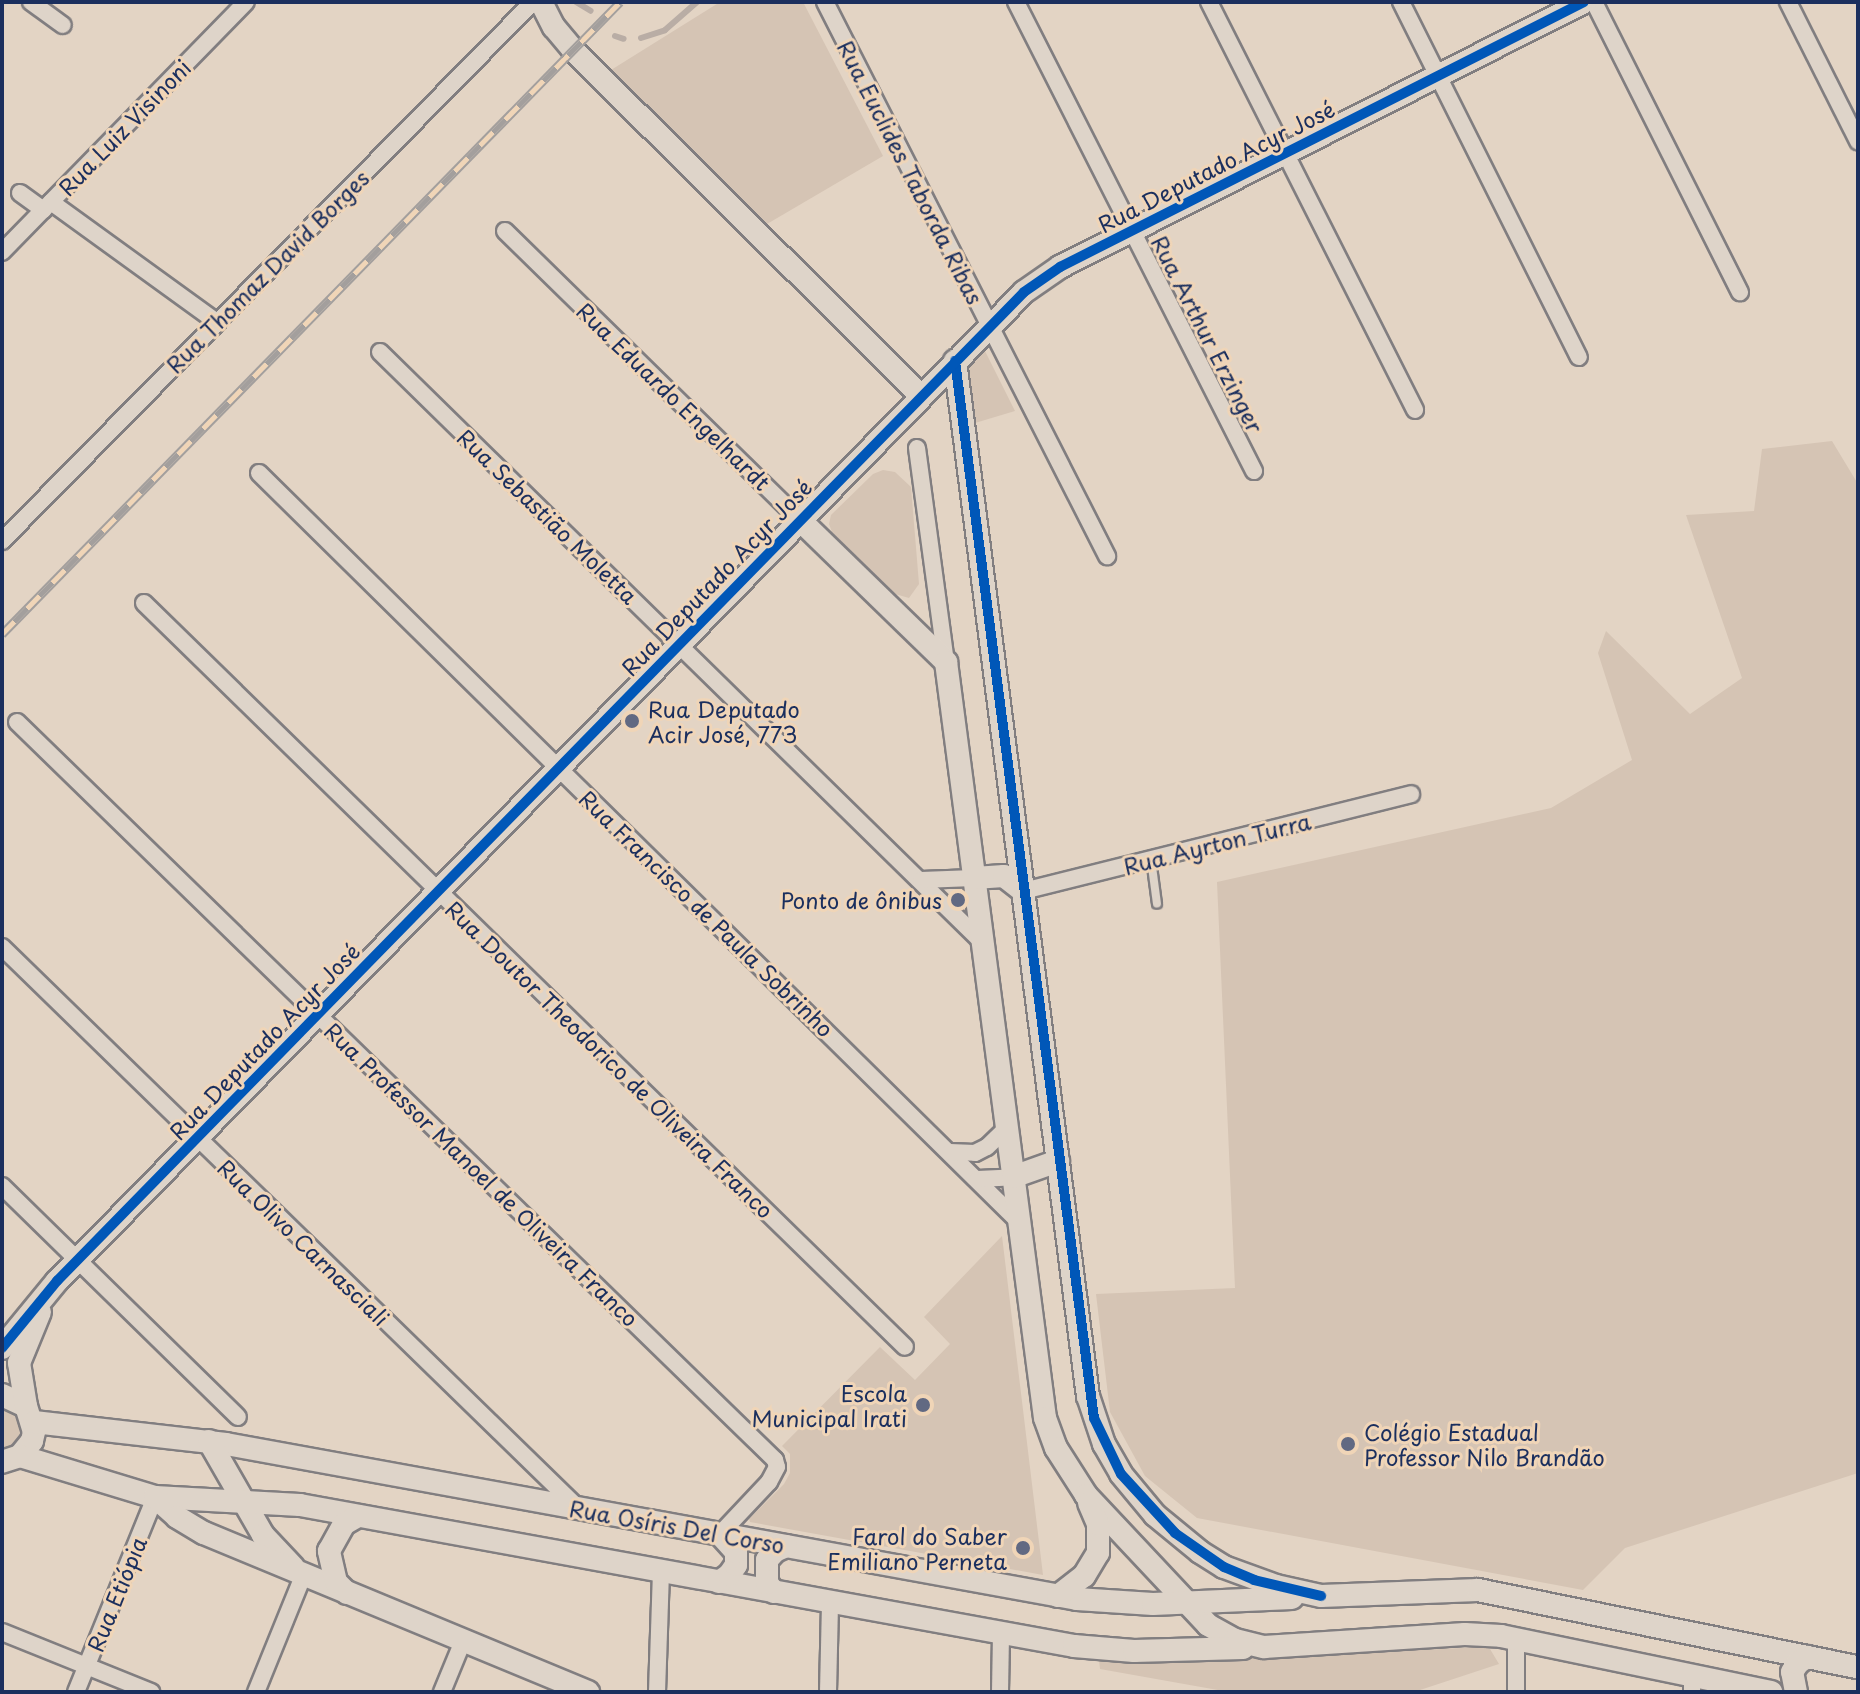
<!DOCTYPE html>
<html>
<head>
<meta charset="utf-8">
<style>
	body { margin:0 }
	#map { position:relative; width:1860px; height:1694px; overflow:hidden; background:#e3d4c4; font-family:"Playpen Sans",sans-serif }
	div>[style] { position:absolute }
	.built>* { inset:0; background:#d5c4b4 }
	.stream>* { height:6px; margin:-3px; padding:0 3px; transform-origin:3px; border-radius:3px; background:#b9ada5 }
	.roads { filter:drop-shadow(2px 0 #817e80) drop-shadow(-2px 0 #817e80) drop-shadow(0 2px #817e80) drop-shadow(0 -2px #817e80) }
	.lane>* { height:8px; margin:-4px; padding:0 4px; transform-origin:4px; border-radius:4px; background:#ded4c9 }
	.street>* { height:16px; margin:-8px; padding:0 8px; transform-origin:8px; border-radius:8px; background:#ded4c9 }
	.secondary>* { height:22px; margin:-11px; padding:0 11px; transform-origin:11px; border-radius:11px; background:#ded4c9 }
	.rail>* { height:9px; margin-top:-4.5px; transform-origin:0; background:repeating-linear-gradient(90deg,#f0d5b7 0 18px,#a39f9d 0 36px); box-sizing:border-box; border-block:2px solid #a39f9d }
	.cycleway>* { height:10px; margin:-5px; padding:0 5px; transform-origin:5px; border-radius:5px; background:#0057b8 }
	.dots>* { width:22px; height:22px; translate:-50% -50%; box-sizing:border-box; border:4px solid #f0d5b7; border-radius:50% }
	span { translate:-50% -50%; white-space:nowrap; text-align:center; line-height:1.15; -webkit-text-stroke:6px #f0d5b7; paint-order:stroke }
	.street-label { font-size:22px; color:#1b2f5e }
	.poi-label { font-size:22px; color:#1b2f5e }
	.left { translate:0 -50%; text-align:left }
	.right { translate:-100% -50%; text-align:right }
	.frame { position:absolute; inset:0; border:4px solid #1b2f5e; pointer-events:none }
</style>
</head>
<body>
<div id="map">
	<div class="built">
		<div style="clip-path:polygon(720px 2px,803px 2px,883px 156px,767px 224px,611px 70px)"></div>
		<div style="clip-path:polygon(985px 351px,1015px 411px,975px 423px,967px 370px)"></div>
		<div style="clip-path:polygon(1832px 441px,1858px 484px,1858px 1473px,1625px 1548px,1583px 1590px,1197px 1518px,1145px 1476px,1110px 1412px,1096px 1294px,1235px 1288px,1217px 882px,1551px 808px,1632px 760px,1598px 653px,1606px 631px,1690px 714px,1742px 678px,1686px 515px,1754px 511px,1762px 449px)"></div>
		<div style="clip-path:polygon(883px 470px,895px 472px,911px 487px,919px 584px,909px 598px,895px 594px,832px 532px,829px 524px,831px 515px,873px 474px)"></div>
		<div style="clip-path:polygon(1002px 1236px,1043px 1575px,750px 1522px,749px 1519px,784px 1484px,790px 1473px,790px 1454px,782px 1446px,880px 1347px,915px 1380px,950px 1344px,924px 1317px)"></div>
		<div style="clip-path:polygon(2px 1399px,10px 1401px,30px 1432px,2px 1458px)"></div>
		<div style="clip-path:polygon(1484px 1647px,1490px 1649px,1499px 1664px,1414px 1692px,1229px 1692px,1100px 1669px,1099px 1660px,1157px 1662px)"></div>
	</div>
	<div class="stream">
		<div style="left:576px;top:2px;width:17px;rotate:31deg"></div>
		<div style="left:615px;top:36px;width:9px;rotate:18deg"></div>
		<div style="left:641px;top:38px;width:25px;rotate:-18deg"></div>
		<div style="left:665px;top:30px;width:43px;rotate:-41.2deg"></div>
	</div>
	<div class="roads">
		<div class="lane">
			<div style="left:1151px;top:859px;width:45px;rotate:82.4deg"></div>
		</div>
		<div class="street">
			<div style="left:31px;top:2px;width:39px;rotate:36deg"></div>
			<div style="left:825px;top:2px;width:622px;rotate:63.02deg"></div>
			<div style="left:1016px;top:2px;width:526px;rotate:63.09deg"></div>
			<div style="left:1209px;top:2px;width:457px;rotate:63.2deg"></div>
			<div style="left:1401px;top:2px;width:397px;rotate:63.4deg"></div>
			<div style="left:1594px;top:2px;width:325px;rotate:63.3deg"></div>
			<div style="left:1788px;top:2px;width:156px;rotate:63.3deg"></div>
			<div style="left:20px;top:193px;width:29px;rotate:36deg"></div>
			<div style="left:51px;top:202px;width:205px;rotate:35.9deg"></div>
			<div style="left:505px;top:231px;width:413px;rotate:44.4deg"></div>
			<div style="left:2px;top:252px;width:349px;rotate:-45.7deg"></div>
			<div style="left:380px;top:352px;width:844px;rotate:44.42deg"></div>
			<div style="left:917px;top:448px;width:216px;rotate:82.3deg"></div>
			<div style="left:259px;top:473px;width:1067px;rotate:44.58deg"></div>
			<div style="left:2px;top:541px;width:757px;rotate:-45.43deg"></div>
			<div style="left:144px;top:603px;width:1064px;rotate:44.35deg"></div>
			<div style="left:17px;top:722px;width:1058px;rotate:44.23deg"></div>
			<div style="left:775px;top:1460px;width:7px;rotate:74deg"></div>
			<div style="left:777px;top:1467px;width:17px;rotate:118deg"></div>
			<div style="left:769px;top:1482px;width:71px;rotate:133.3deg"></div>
			<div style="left:921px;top:880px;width:53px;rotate:-2.2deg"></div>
			<div style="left:1023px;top:891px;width:400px;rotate:-14deg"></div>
			<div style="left:2px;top:947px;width:803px;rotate:44.24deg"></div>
			<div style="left:950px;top:1152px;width:25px;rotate:2deg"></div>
			<div style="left:975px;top:1153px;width:13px;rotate:-27deg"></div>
			<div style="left:987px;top:1147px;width:28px;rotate:-44deg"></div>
			<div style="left:978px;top:1179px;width:35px;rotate:-3deg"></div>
			<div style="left:2px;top:1186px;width:330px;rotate:44.4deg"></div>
			<div style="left:2px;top:1632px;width:161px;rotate:21.9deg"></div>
			<div style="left:76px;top:1692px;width:210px;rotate:-67.9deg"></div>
			<div style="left:256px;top:1692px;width:125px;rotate:-67.9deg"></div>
			<div style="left:442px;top:1692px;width:55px;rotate:-67.6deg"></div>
			<div style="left:657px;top:1692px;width:121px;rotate:-88.1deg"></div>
			<div style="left:828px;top:1692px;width:90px;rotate:-88.7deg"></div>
			<div style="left:1000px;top:1692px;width:59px;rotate:-89deg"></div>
			<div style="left:1516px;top:1692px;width:54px;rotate:-90deg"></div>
			<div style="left:1692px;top:1692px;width:16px;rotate:-90deg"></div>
		</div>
		<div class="secondary">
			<div style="left:541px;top:2px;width:28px;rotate:63deg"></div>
			<div style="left:554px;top:27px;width:30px;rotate:50deg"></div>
			<div style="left:573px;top:50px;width:491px;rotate:44.8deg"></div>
			<div style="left:955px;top:361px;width:1044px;rotate:82.68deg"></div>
			<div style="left:1088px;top:1396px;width:51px;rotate:71.6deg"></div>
			<div style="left:1104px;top:1444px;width:34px;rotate:60deg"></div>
			<div style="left:1121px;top:1474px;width:53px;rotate:50.3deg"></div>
			<div style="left:1155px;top:1515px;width:58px;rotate:39.4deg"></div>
			<div style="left:1200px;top:1552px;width:28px;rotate:32deg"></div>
			<div style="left:1224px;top:1567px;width:55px;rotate:20.1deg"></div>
			<div style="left:1276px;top:1586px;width:46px;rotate:12.5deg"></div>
			<div style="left:1321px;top:1596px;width:157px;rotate:-2.2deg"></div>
			<div style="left:1478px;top:1590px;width:388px;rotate:11.5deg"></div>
			<div style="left:800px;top:520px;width:204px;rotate:44.2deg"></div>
			<div style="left:946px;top:662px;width:762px;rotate:82.54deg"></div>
			<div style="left:1045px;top:1418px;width:32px;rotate:70deg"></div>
			<div style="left:1056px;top:1448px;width:56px;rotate:57.4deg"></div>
			<div style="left:1086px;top:1495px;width:178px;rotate:46.8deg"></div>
			<div style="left:1208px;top:1625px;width:31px;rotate:29deg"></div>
			<div style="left:1235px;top:1640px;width:30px;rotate:14deg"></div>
			<div style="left:1264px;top:1647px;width:201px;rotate:-3.7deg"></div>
			<div style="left:1465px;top:1634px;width:36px;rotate:3deg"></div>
			<div style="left:1501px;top:1636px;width:276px;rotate:11.7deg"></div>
			<div style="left:974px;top:878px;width:30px;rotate:-4deg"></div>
			<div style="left:1004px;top:876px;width:24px;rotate:38deg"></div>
			<div style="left:1013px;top:1177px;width:48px;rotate:-19.6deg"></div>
			<div style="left:2px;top:1348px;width:87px;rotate:-50.6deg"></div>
			<div style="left:57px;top:1281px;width:1383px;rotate:-45.64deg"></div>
			<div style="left:1024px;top:292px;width:44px;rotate:-34.8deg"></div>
			<div style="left:1060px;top:267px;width:587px;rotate:-26.83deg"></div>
			<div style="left:2px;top:1395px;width:26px;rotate:25deg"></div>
			<div style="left:26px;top:1406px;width:27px;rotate:73deg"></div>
			<div style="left:34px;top:1432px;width:9px;rotate:103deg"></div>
			<div style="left:32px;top:1441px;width:19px;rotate:129deg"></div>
			<div style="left:20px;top:1456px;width:19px;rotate:162deg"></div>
			<div style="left:26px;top:1406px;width:44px;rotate:-99.2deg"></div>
			<div style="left:19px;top:1363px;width:55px;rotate:-67.6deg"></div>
			<div style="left:34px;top:1422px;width:193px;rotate:6.5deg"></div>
			<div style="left:226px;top:1444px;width:865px;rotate:10.32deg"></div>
			<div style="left:1077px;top:1599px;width:76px;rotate:3.8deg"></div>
			<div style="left:1153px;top:1604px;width:139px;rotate:-2.5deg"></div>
			<div style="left:209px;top:1441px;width:108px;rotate:60.1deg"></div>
			<div style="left:263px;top:1535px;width:44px;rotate:46.8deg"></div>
			<div style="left:20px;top:1456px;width:141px;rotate:16.9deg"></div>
			<div style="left:155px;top:1497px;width:145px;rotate:3.2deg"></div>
			<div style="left:300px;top:1505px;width:787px;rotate:10.32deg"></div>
			<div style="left:1074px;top:1646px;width:60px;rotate:4.8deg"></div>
			<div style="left:1134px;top:1651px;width:109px;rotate:-1.6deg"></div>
			<div style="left:155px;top:1497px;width:30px;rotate:42deg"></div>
			<div style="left:177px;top:1517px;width:31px;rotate:31deg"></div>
			<div style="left:204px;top:1533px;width:416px;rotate:22.5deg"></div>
			<div style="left:719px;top:1582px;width:12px;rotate:-35deg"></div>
			<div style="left:729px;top:1575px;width:12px;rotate:-55deg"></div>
			<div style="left:736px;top:1565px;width:13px;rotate:-90deg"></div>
			<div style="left:736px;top:1552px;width:24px;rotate:-132deg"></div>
			<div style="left:774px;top:1592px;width:11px;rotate:-128deg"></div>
			<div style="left:767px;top:1583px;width:23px;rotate:-90deg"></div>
			<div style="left:767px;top:1560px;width:12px;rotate:-48deg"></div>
			<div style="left:775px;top:1551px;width:12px;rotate:-24deg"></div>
			<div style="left:347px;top:1593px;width:16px;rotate:-135deg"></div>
			<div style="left:336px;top:1582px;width:32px;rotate:-103deg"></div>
			<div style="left:329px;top:1551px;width:31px;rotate:-61deg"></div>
			<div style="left:344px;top:1524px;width:16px;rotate:-30deg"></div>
			<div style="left:1058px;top:1596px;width:33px;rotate:-38deg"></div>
			<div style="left:1084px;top:1576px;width:27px;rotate:-59deg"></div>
			<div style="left:1098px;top:1553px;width:29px;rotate:-90deg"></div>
			<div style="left:1098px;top:1524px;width:23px;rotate:-113deg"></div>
			<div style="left:1796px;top:1692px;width:20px;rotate:-101deg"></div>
			<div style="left:1792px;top:1672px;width:11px;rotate:-56deg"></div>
			<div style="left:1798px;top:1663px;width:11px;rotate:-34deg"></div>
		</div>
	</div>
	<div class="rail">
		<div style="left:2px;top:634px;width:884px;rotate:-45.64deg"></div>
	</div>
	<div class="cycleway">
		<div style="left:955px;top:361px;width:1066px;rotate:82.51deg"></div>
		<div style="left:1094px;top:1418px;width:62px;rotate:64.3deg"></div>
		<div style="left:1121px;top:1474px;width:80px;rotate:47.5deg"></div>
		<div style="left:1175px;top:1533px;width:60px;rotate:34.8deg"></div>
		<div style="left:1224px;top:1567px;width:33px;rotate:23deg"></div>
		<div style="left:1254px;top:1580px;width:69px;rotate:13.4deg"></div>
		<div style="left:2px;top:1348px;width:87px;rotate:-50.6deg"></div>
		<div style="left:57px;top:1281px;width:1383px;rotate:-45.64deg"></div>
		<div style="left:1024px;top:292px;width:44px;rotate:-34.8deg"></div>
		<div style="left:1060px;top:267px;width:587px;rotate:-26.83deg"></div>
	</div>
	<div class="dots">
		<div style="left:632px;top:721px;background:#616982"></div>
		<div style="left:958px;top:900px;background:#616982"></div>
		<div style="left:923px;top:1405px;background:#616982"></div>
		<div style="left:1348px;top:1444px;background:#616982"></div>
		<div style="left:1023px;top:1548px;background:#616982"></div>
	</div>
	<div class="street-label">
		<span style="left:124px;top:127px;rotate:-46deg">Rua Luiz Visinoni</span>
		<span style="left:1216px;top:166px;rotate:-27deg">Rua Deputado Acyr José</span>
		<span style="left:911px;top:172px;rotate:63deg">Rua Euclides Taborda Ribas</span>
		<span style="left:267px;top:271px;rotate:-45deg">Rua Thomaz David Borges</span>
		<span style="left:1208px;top:334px;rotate:63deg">Rua Arthur Erzinger</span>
		<span style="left:674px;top:396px;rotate:44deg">Rua Eduardo Engelhardt</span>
		<span style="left:548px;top:516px;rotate:44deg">Rua Sebastião Moletta</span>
		<span style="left:716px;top:577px;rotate:-46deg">Rua Deputado Acyr José</span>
		<span style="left:1217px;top:843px;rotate:-14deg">Rua Ayrton Turra</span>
		<span style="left:707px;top:913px;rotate:44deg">Rua Francisco de Paula Sobrinho</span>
		<span style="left:264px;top:1041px;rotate:-46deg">Rua Deputado Acyr José</span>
		<span style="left:610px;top:1059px;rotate:44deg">Rua Doutor Theodorico de Oliveira Franco</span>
		<span style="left:482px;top:1174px;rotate:44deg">Rua Professor Manoel de Oliveira Franco</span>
		<span style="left:304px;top:1242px;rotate:44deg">Rua Olivo Carnasciali</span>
		<span style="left:677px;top:1526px;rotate:10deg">Rua Osíris Del Corso</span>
		<span style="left:116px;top:1594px;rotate:-68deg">Rua Etiópia</span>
	</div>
	<div class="poi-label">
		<span class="left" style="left:648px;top:721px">Rua Deputado<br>Acir José, 773</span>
		<span class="right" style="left:942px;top:900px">Ponto de ônibus</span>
		<span class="right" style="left:907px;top:1405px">Escola<br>Municipal Irati</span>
		<span class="left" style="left:1364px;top:1444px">Colégio Estadual<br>Professor Nilo Brandão</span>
		<span class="right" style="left:1007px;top:1548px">Farol do Saber<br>Emiliano Perneta</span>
	</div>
	<div class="frame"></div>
</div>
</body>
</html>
